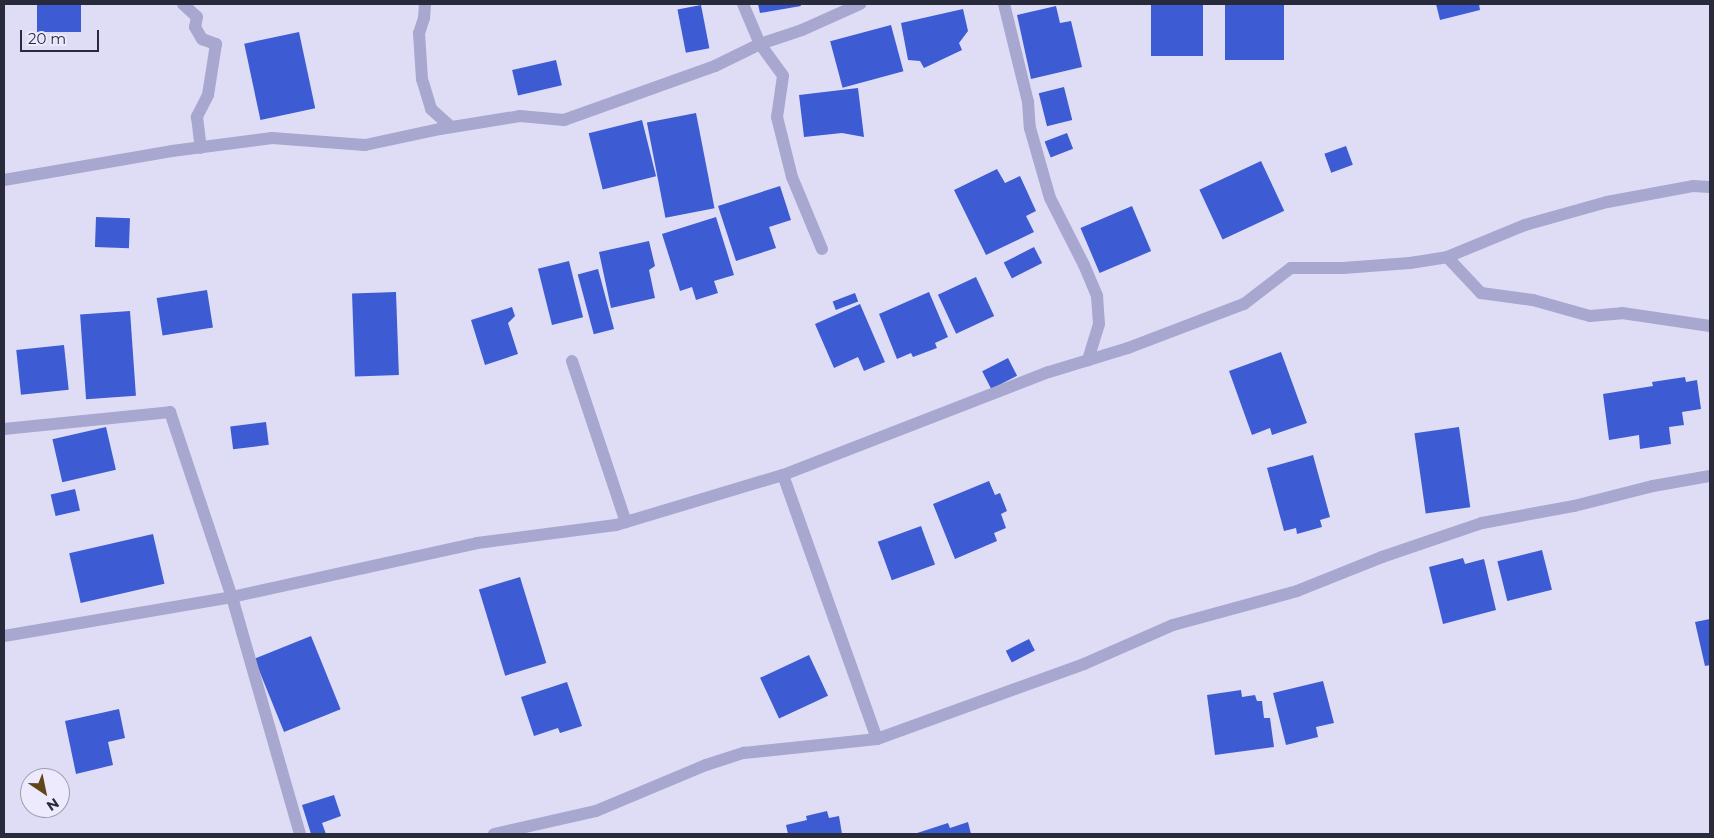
<!DOCTYPE html>
<html>
<head>
<meta charset="utf-8">
<style>
	body { margin:0 }
	#map { position:relative; width:1714px; height:838px; overflow:hidden; background:#dfddf5; font-family:Montserrat,sans-serif }
	div>[style] { position:absolute }
	.building>* { inset:0; background:#3d5bd3; transform-origin:0 0 }
	.minor>* { height:12px; margin:-6px; padding:0 6px; transform-origin:6px; border-radius:6px; background:#a8a7cf }
	span { translate:-50% -50%; white-space:nowrap; text-align:center; line-height:1.15; -webkit-text-stroke:5px #eceafc; paint-order:stroke }
	.frame { position:absolute; inset:0; border:5px solid #282b3b; pointer-events:none }
	.north { position:absolute; left:20px; top:768px; width:50px; height:50px; box-sizing:border-box; background:#eceafc; border:1px solid #9e9eaf; border-radius:50%; rotate:146deg; font-size:14px; font-weight:700; line-height:20px; text-align:center; color:#282b3b }
	.north::after { content:''; display:block; margin:auto; width:18px; height:22px; background:#614619; clip-path:polygon(50% 0,100% 100%,50% 72%,0 100%) }
	.scale { position:absolute; left:20px; top:30px; width:79px; height:22px; box-sizing:border-box; border:2px solid #282b3b; border-top:0; padding-left:6px; font-size:15px; line-height:18px; white-space:nowrap; color:#282b3b; -webkit-text-stroke:4px #eceafc; paint-order:stroke }
</style>
</head>
<body>
<div id="map">
	<div class="building">
		<div style="left:37px;top:4px;width:44px;height:28px"></div>
		<div style="clip-path:polygon(758px 4px,800px 4px,801px 6px,760px 13px)"></div>
		<div style="left:1151px;top:4px;width:52px;height:52px"></div>
		<div style="left:1225px;top:4px;width:59px;height:56px"></div>
		<div style="clip-path:polygon(1436px 4px,1479px 4px,1480px 10px,1440px 20px)"></div>
		<div style="left:701px;top:5px;width:44px;height:24px;rotate:79deg"></div>
		<div style="clip-path:polygon(1056px 6px,1060px 23px,1071px 21px,1082px 67px,1031px 79px,1017px 15px)"></div>
		<div style="clip-path:polygon(963px 9px,968px 31px,959px 43px,962px 50px,924px 68px,920px 61px,908px 60px,901px 23px)"></div>
		<div style="left:891px;top:25px;width:48px;height:63px;rotate:75deg"></div>
		<div style="left:299px;top:32px;width:78px;height:56px;rotate:78deg"></div>
		<div style="left:556px;top:60px;width:26px;height:45px;rotate:77deg"></div>
		<div style="left:1064px;top:87px;width:34px;height:26px;rotate:76deg"></div>
		<div style="clip-path:polygon(858px 88px,864px 137px,842px 133px,804px 137px,799px 95px)"></div>
		<div style="left:696px;top:113px;width:97px;height:50px;rotate:79deg"></div>
		<div style="left:642px;top:120px;width:58px;height:55px;rotate:76deg"></div>
		<div style="left:1067px;top:133px;width:17px;height:24px;rotate:69deg"></div>
		<div style="left:1346px;top:146px;width:20px;height:23px;rotate:70deg"></div>
		<div style="left:1261px;top:161px;width:55px;height:68px;rotate:65deg"></div>
		<div style="clip-path:polygon(997px 169px,1005px 183px,1020px 176px,1036px 211px,1026px 216px,1034px 232px,986px 255px,954px 190px)"></div>
		<div style="clip-path:polygon(780px 186px,791px 220px,769px 227px,776px 248px,736px 261px,718px 206px)"></div>
		<div style="left:1132px;top:206px;width:49px;height:56px;rotate:67deg"></div>
		<div style="left:96px;top:217px;width:34px;height:30px;rotate:2deg"></div>
		<div style="clip-path:polygon(716px 217px,734px 275px,714px 281px,718px 293px,696px 300px,692px 287px,680px 291px,662px 234px)"></div>
		<div style="clip-path:polygon(649px 241px,655px 266px,649px 270px,655px 298px,611px 308px,599px 252px)"></div>
		<div style="left:1034px;top:247px;width:18px;height:34px;rotate:63deg"></div>
		<div style="left:569px;top:261px;width:58px;height:32px;rotate:76deg"></div>
		<div style="left:598px;top:269px;width:62px;height:21px;rotate:75deg"></div>
		<div style="left:976px;top:277px;width:43px;height:42px;rotate:65deg"></div>
		<div style="left:207px;top:290px;width:38px;height:51px;rotate:81deg"></div>
		<div style="left:396px;top:292px;width:83px;height:44px;rotate:88deg"></div>
		<div style="clip-path:polygon(929px 292px,948px 337px,935px 343px,937px 348px,913px 357px,911px 353px,897px 359px,879px 314px)"></div>
		<div style="left:855px;top:293px;width:9px;height:24px;rotate:69deg"></div>
		<div style="clip-path:polygon(860px 304px,885px 362px,864px 371px,858px 357px,834px 368px,815px 324px)"></div>
		<div style="clip-path:polygon(512px 307px,515px 316px,508px 323px,518px 354px,485px 365px,471px 320px)"></div>
		<div style="left:130px;top:311px;width:85px;height:50px;rotate:86deg"></div>
		<div style="left:64px;top:345px;width:45px;height:48px;rotate:84deg"></div>
		<div style="clip-path:polygon(1281px 352px,1307px 423px,1272px 435px,1270px 428px,1252px 435px,1229px 371px)"></div>
		<div style="left:1008px;top:358px;width:20px;height:29px;rotate:63deg"></div>
		<div style="clip-path:polygon(1685px 377px,1686px 382px,1697px 380px,1701px 409px,1682px 412px,1684px 425px,1669px 427px,1671px 444px,1640px 449px,1639px 435px,1609px 440px,1603px 394px,1653px 386px,1652px 382px)"></div>
		<div style="left:266px;top:422px;width:23px;height:36px;rotate:83deg"></div>
		<div style="left:106px;top:427px;width:44px;height:55px;rotate:77deg"></div>
		<div style="left:1459px;top:427px;width:81px;height:45px;rotate:82deg"></div>
		<div style="clip-path:polygon(1313px 455px,1330px 517px,1320px 520px,1322px 527px,1297px 534px,1296px 528px,1284px 531px,1267px 468px)"></div>
		<div style="clip-path:polygon(989px 481px,995px 495px,1000px 493px,1007px 511px,1001px 514px,1006px 528px,994px 533px,997px 541px,955px 559px,933px 504px)"></div>
		<div style="left:75px;top:489px;width:22px;height:25px;rotate:77deg"></div>
		<div style="left:921px;top:526px;width:41px;height:46px;rotate:70deg"></div>
		<div style="left:153px;top:534px;width:51px;height:86px;rotate:77deg"></div>
		<div style="left:1542px;top:550px;width:41px;height:46px;rotate:76deg"></div>
		<div style="clip-path:polygon(1463px 558px,1465px 564px,1484px 559px,1496px 610px,1443px 624px,1429px 567px)"></div>
		<div style="left:520px;top:577px;width:90px;height:43px;rotate:73deg"></div>
		<div style="clip-path:polygon(1710px 619px,1710px 665px,1705px 666px,1695px 622px)"></div>
		<div style="left:311px;top:636px;width:79px;height:61px;rotate:68deg"></div>
		<div style="left:1029px;top:639px;width:13px;height:26px;rotate:63deg"></div>
		<div style="left:809px;top:655px;width:45px;height:54px;rotate:65deg"></div>
		<div style="clip-path:polygon(1323px 681px,1334px 723px,1316px 727px,1318px 737px,1286px 745px,1273px 693px)"></div>
		<div style="clip-path:polygon(567px 682px,582px 726px,560px 733px,558px 728px,534px 736px,521px 697px)"></div>
		<div style="clip-path:polygon(1241px 690px,1242px 697px,1255px 695px,1257px 701px,1262px 701px,1264px 718px,1270px 718px,1274px 747px,1215px 755px,1207px 695px)"></div>
		<div style="clip-path:polygon(119px 709px,125px 738px,108px 742px,113px 765px,76px 774px,65px 721px)"></div>
		<div style="clip-path:polygon(334px 795px,341px 816px,322px 823px,326px 834px,311px 834px,302px 805px)"></div>
		<div style="clip-path:polygon(827px 811px,829px 818px,839px 816px,842px 834px,788px 834px,786px 825px,807px 820px,806px 816px)"></div>
		<div style="clip-path:polygon(968px 822px,971px 834px,914px 834px,948px 823px,950px 828px)"></div>
	</div>
	<div class="minor">
		<div style="left:183px;top:4px;width:19px;rotate:43deg"></div>
		<div style="left:197px;top:17px;width:10px;rotate:101deg"></div>
		<div style="left:195px;top:27px;width:14px;rotate:60deg"></div>
		<div style="left:202px;top:39px;width:15px;rotate:20deg"></div>
		<div style="left:216px;top:44px;width:52px;rotate:98.9deg"></div>
		<div style="left:208px;top:95px;width:25px;rotate:117deg"></div>
		<div style="left:197px;top:117px;width:31px;rotate:83deg"></div>
		<div style="left:425px;top:4px;width:14px;rotate:94deg"></div>
		<div style="left:424px;top:18px;width:16px;rotate:108deg"></div>
		<div style="left:419px;top:33px;width:46px;rotate:86.3deg"></div>
		<div style="left:422px;top:79px;width:31px;rotate:73deg"></div>
		<div style="left:431px;top:109px;width:27px;rotate:42deg"></div>
		<div style="left:743px;top:4px;width:43px;rotate:67deg"></div>
		<div style="left:760px;top:44px;width:39px;rotate:54deg"></div>
		<div style="left:783px;top:76px;width:41px;rotate:98.3deg"></div>
		<div style="left:777px;top:117px;width:62px;rotate:76deg"></div>
		<div style="left:792px;top:177px;width:78px;rotate:67.4deg"></div>
		<div style="left:1004px;top:4px;width:101px;rotate:76.2deg"></div>
		<div style="left:1028px;top:102px;width:26px;rotate:86deg"></div>
		<div style="left:1030px;top:128px;width:73px;rotate:74.1deg"></div>
		<div style="left:1050px;top:198px;width:75px;rotate:63.1deg"></div>
		<div style="left:1084px;top:265px;width:34px;rotate:67deg"></div>
		<div style="left:1097px;top:296px;width:28px;rotate:86deg"></div>
		<div style="left:1099px;top:324px;width:38px;rotate:107deg"></div>
		<div style="left:4px;top:180px;width:170px;rotate:-9.8deg"></div>
		<div style="left:172px;top:151px;width:101px;rotate:-7.4deg"></div>
		<div style="left:272px;top:138px;width:93px;rotate:4.3deg"></div>
		<div style="left:365px;top:145px;width:77px;rotate:-12deg"></div>
		<div style="left:440px;top:129px;width:81px;rotate:-9.2deg"></div>
		<div style="left:520px;top:116px;width:44px;rotate:5.2deg"></div>
		<div style="left:564px;top:120px;width:160px;rotate:-19.7deg"></div>
		<div style="left:715px;top:66px;width:50px;rotate:-26.1deg"></div>
		<div style="left:760px;top:44px;width:44px;rotate:-18.4deg"></div>
		<div style="left:802px;top:30px;width:64px;rotate:-24.1deg"></div>
		<div style="left:1447px;top:257px;width:84px;rotate:-22.3deg"></div>
		<div style="left:1525px;top:225px;width:85px;rotate:-15.7deg"></div>
		<div style="left:1607px;top:202px;width:87px;rotate:-10.5deg"></div>
		<div style="left:1693px;top:186px;width:17px;rotate:3deg"></div>
		<div style="left:572px;top:361px;width:170px;rotate:71.5deg"></div>
		<div style="left:4px;top:429px;width:167px;rotate:-5.8deg"></div>
		<div style="left:170px;top:412px;width:195px;rotate:71.5deg"></div>
		<div style="left:232px;top:597px;width:247px;rotate:74deg"></div>
		<div style="left:783px;top:475px;width:280px;rotate:70.4deg"></div>
		<div style="left:4px;top:636px;width:231px;rotate:-9.7deg"></div>
		<div style="left:232px;top:597px;width:251px;rotate:-12.4deg"></div>
		<div style="left:477px;top:543px;width:140px;rotate:-7.4deg"></div>
		<div style="left:616px;top:525px;width:174px;rotate:-16.7deg"></div>
		<div style="left:783px;top:475px;width:285px;rotate:-21.2deg"></div>
		<div style="left:1049px;top:372px;width:83px;rotate:-16.9deg"></div>
		<div style="left:1128px;top:348px;width:124px;rotate:-20.8deg"></div>
		<div style="left:1244px;top:304px;width:59px;rotate:-37.5deg"></div>
		<div style="left:1291px;top:268px;width:52px"></div>
		<div style="left:1343px;top:268px;width:67px;rotate:-4.3deg"></div>
		<div style="left:1410px;top:263px;width:37px;rotate:-9deg"></div>
		<div style="left:1447px;top:257px;width:50px;rotate:46.6deg"></div>
		<div style="left:1481px;top:293px;width:52px;rotate:7.7deg"></div>
		<div style="left:1533px;top:300px;width:59px;rotate:15.7deg"></div>
		<div style="left:1590px;top:316px;width:32px;rotate:-5deg"></div>
		<div style="left:1622px;top:313px;width:89px;rotate:8.4deg"></div>
		<div style="left:494px;top:834px;width:105px;rotate:-12.7deg"></div>
		<div style="left:596px;top:811px;width:119px;rotate:-22.7deg"></div>
		<div style="left:706px;top:765px;width:40px;rotate:-18deg"></div>
		<div style="left:744px;top:753px;width:134px;rotate:-6deg"></div>
		<div style="left:877px;top:739px;width:220px;rotate:-19.9deg"></div>
		<div style="left:1084px;top:664px;width:97px;rotate:-23.7deg"></div>
		<div style="left:1173px;top:625px;width:129px;rotate:-15.3deg"></div>
		<div style="left:1297px;top:591px;width:92px;rotate:-21.8deg"></div>
		<div style="left:1382px;top:557px;width:106px;rotate:-18.8deg"></div>
		<div style="left:1482px;top:523px;width:94px;rotate:-10.5deg"></div>
		<div style="left:1574px;top:506px;width:81px;rotate:-14.2deg"></div>
		<div style="left:1653px;top:486px;width:58px;rotate:-10deg"></div>
	</div>
	<div class="frame"></div>
	<div class="north">N</div>
	<div class="scale">20 m</div>
</div>
</body>
</html>
